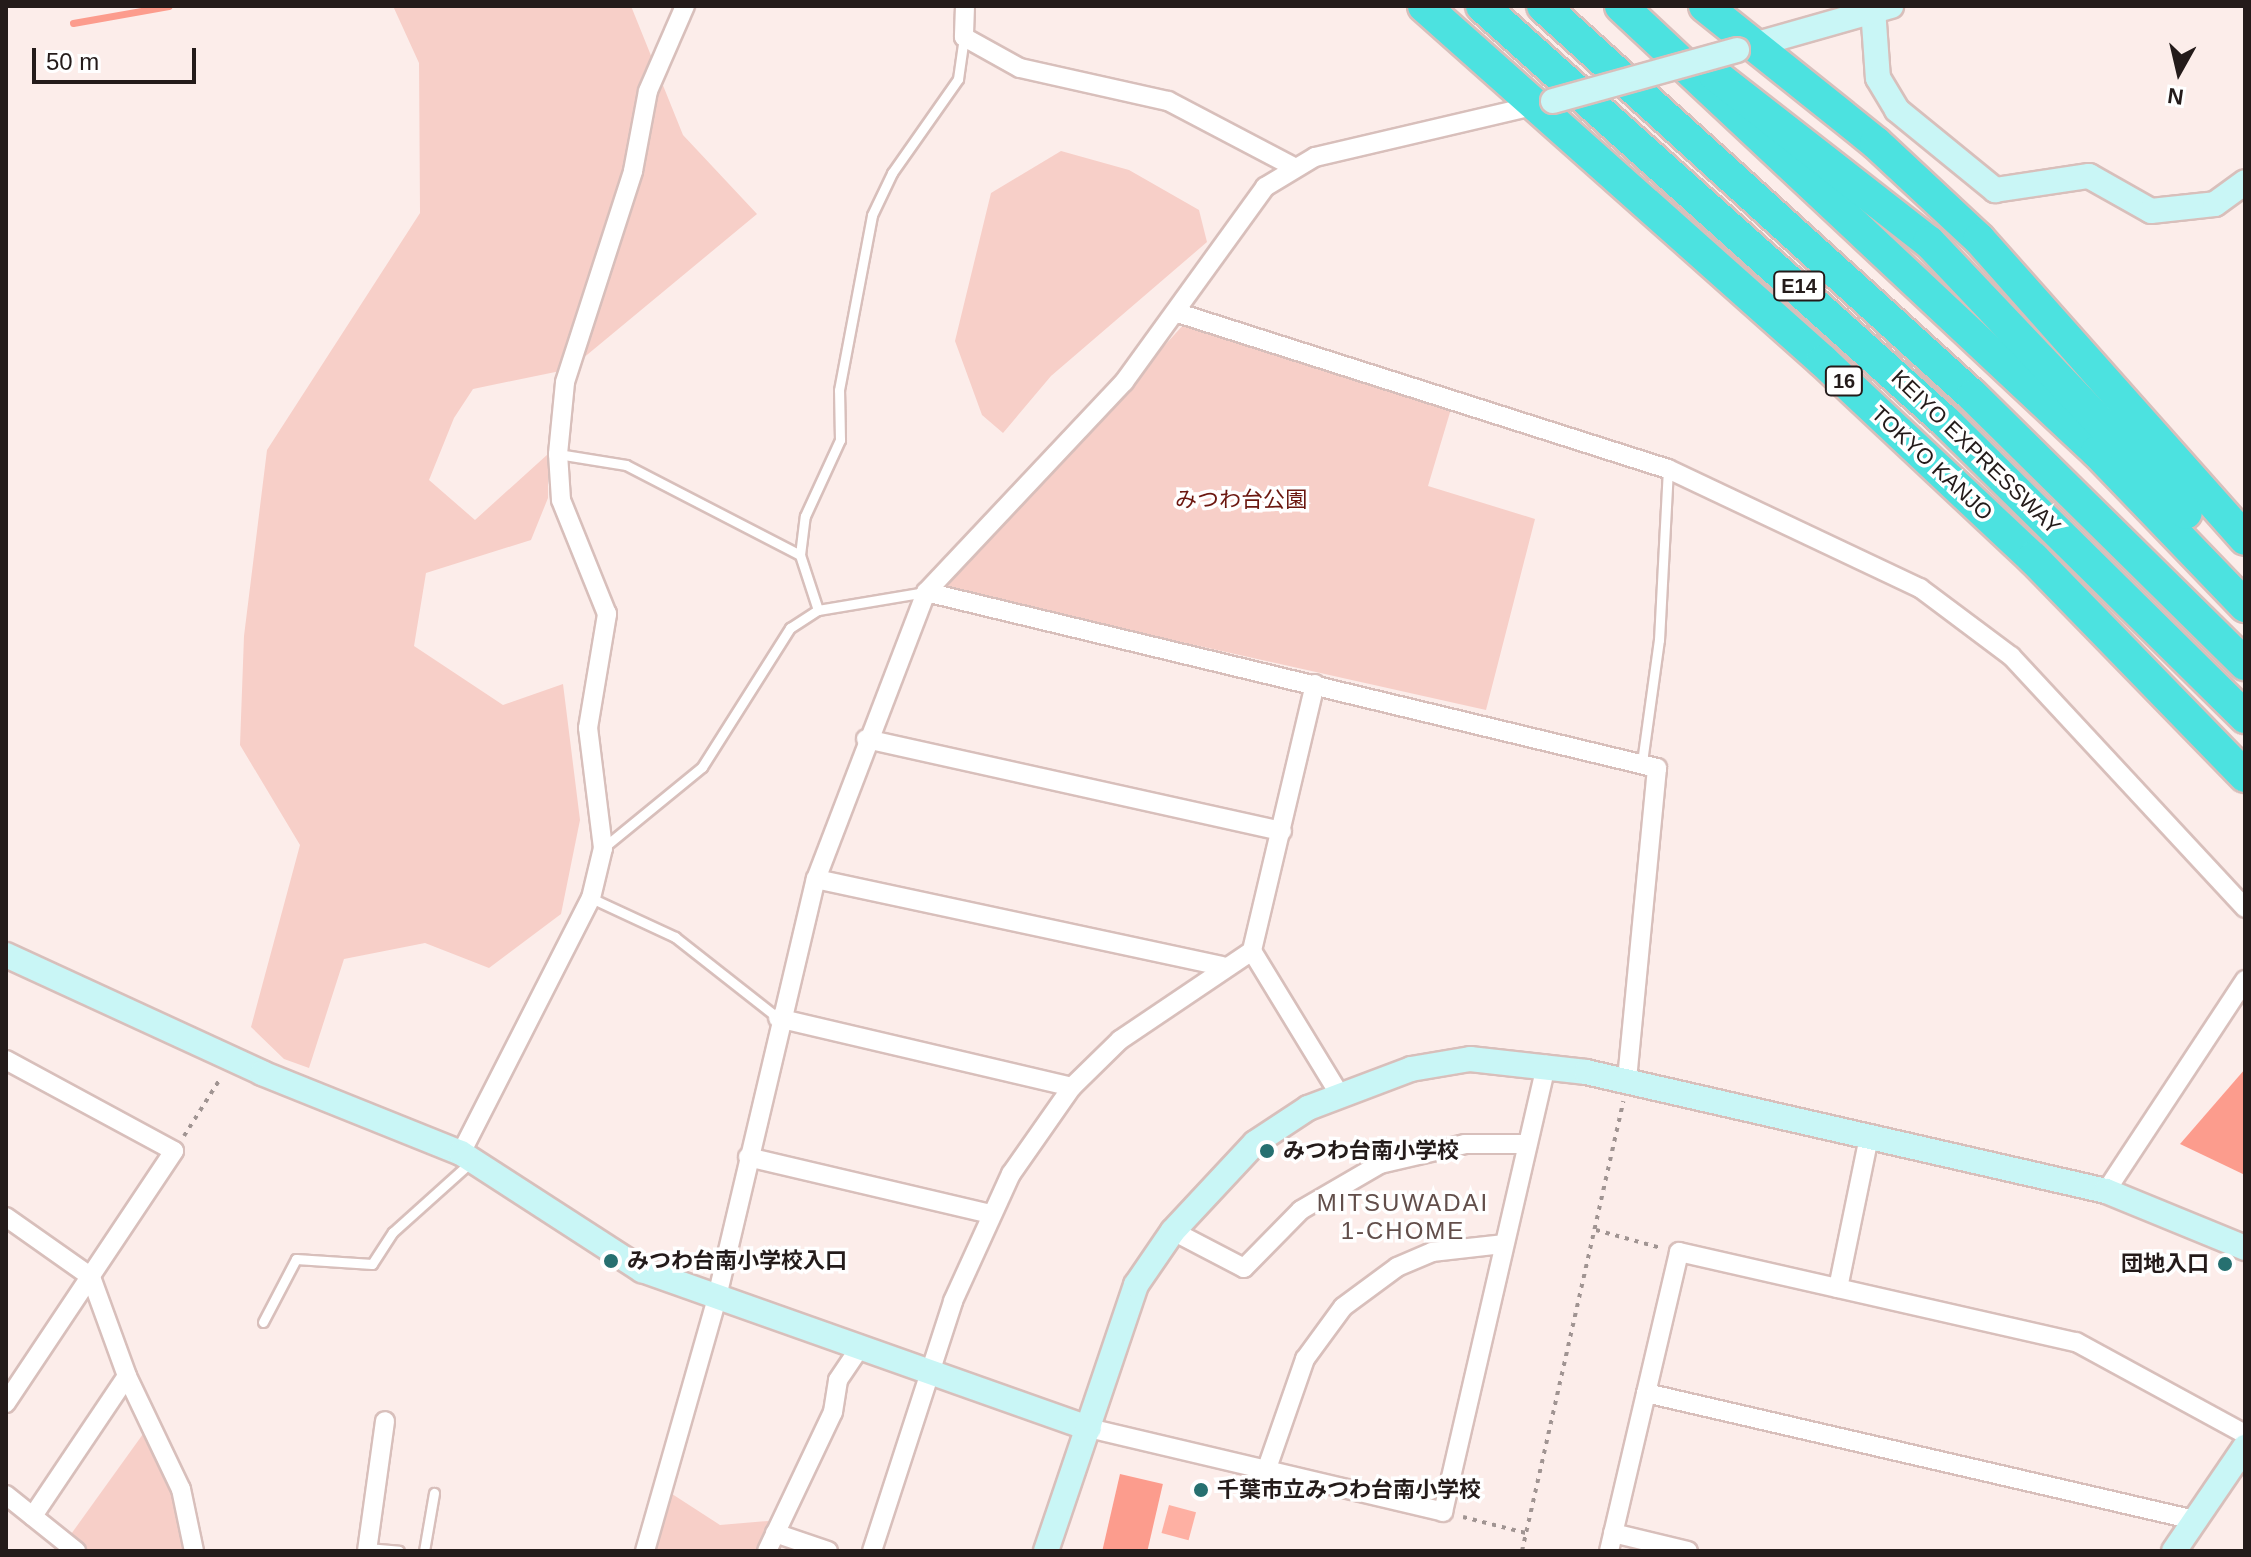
<!DOCTYPE html>
<html>
<head>
<meta charset="utf-8">
<style>
	body { margin:0 }
	#map { position:relative; width:2251px; height:1557px; overflow:hidden; background:#fcedea; font-family:Helvetica,"Noto Sans JP",sans-serif }
	div>[style] { position:absolute }
	.green>* { inset:0; background:#f7cfc8 }
	.water>* { inset:0; background:#fc9c8d; transform-origin:0 0 }
	.stream>* { height:7px; margin:-3.5px; padding:0 3.5px; transform-origin:3.5px; border-radius:3.5px; background:#fc9c8d }
	.building>* { inset:0; background:#feb0a3; transform-origin:0 0 }
	.path>* { height:4px; margin-top:-2px; transform-origin:0; background:repeating-linear-gradient(90deg,#a09492 0 4px,transparent 0 10px) }
	.roads { filter:drop-shadow(2px 0 #d8bfbb) drop-shadow(-2px 0 #d8bfbb) drop-shadow(0 2px #d8bfbb) drop-shadow(0 -2px #d8bfbb) }
	.lane>* { height:9px; margin:-4.5px; padding:0 4.5px; transform-origin:4.5px; border-radius:4.5px; background:#fff }
	.street>* { height:18px; margin:-9px; padding:0 9px; transform-origin:9px; border-radius:9px; background:#fff }
	.secondary>* { height:24px; margin:-12px; padding:0 12px; transform-origin:12px; border-radius:12px; background:#c9f6f6 }
	.highway>* { height:32px; margin:-16px; padding:0 16px; transform-origin:16px; border-radius:16px; background:#4ce2e0 }
	.bridges { filter:drop-shadow(2px 0 #d8bfbb) drop-shadow(-2px 0 #d8bfbb) drop-shadow(0 2px #d8bfbb) drop-shadow(0 -2px #d8bfbb) }
	.secondary-bridge>* { height:24px; margin:-12px; padding:0 12px; transform-origin:12px; border-radius:12px; background:#c9f6f6 }
	.dots>* { width:22px; height:22px; translate:-50% -50%; box-sizing:border-box; border:4px solid #fff; border-radius:50% }
	span { translate:-50% -50%; white-space:nowrap; text-align:center; line-height:1.15; -webkit-text-stroke:7px #fff; paint-order:stroke }
	.shield-label span { padding:2px 6px; background:#fff; border:2px solid; border-radius:6px; -webkit-text-stroke-width:0 }
	.shield-label { font-size:20px; color:#241b1a; font-weight:700 }
	.street-label { font-size:22px; color:#241b1a }
	.park-label { font-size:22px; color:#6b170f }
	.poi-label { font-size:22px; color:#241b1a; font-weight:700 }
	.left { translate:0 -50%; text-align:left }
	.right { translate:-100% -50%; text-align:right }
	.neighbourhood-label { font-size:24px; color:#624e4a; letter-spacing:2px }
	.frame { position:absolute; inset:0; border:8px solid #241b1a; pointer-events:none }
	.north { position:absolute; left:2139px; top:32px; width:80px; height:80px; -webkit-text-stroke:6px #fff; paint-order:stroke; rotate:188deg; font-size:22px; font-weight:700; line-height:32px; text-align:center; color:#241b1a }
	.north::after { content:''; display:block; margin:auto; width:28px; height:36px; background:#241b1a; clip-path:polygon(50% 0,100% 100%,50% 72%,0 100%) }
	.scale { position:absolute; left:32px; top:48px; width:164px; height:36px; box-sizing:border-box; border:4px solid #241b1a; border-top:0; padding-left:10px; font-size:24px; line-height:28px; white-space:nowrap; color:#241b1a; -webkit-text-stroke:6px #fff; paint-order:stroke }
</style>
</head>
<body>
<div id="map">
	<div class="green">
		<div style="clip-path:polygon(393px 6px,631px 6px,683px 135px,757px 214px,570px 369px,473px 389px,454px 418px,429px 480px,475px 520px,548px 454px,548px 498px,531px 540px,426px 573px,414px 646px,503px 705px,563px 684px,580px 820px,561px 914px,489px 968px,425px 943px,344px 959px,309px 1068px,284px 1059px,251px 1027px,300px 845px,240px 745px,244px 636px,267px 450px,420px 213px,419px 63px)"></div>
		<div style="clip-path:polygon(1061px 151px,1129px 170px,1199px 210px,1207px 242px,1051px 376px,1003px 433px,982px 415px,955px 341px,991px 193px)"></div>
		<div style="clip-path:polygon(1185px 323px,1451px 409px,1428px 486px,1535px 519px,1486px 710px,943px 589px)"></div>
		<div style="clip-path:polygon(143px 1434px,178px 1493px,190px 1551px,87px 1551px,69px 1537px)"></div>
		<div style="clip-path:polygon(669px 1492px,720px 1525px,768px 1521px,768px 1551px,654px 1551px)"></div>
	</div>
	<div class="water">
		<div style="clip-path:polygon(2245px 1069px,2245px 1175px,2180px 1144px)"></div>
		<div style="left:1120px;top:1474px;width:44px;height:79px;rotate:13deg"></div>
	</div>
	<div class="stream">
		<div style="left:73px;top:23px;width:97px;rotate:-10deg"></div>
	</div>
	<div class="building">
		<div style="left:1169px;top:1505px;width:28px;height:29px;rotate:15deg"></div>
	</div>
	<div class="path">
		<div style="left:184px;top:1136px;width:67px;rotate:-57.7deg"></div>
		<div style="left:1596px;top:1230px;width:67px;rotate:15.5deg"></div>
		<div style="left:1463px;top:1517px;width:65px;rotate:14.3deg"></div>
		<div style="left:1522px;top:1551px;width:461px;rotate:-77.3deg"></div>
	</div>
	<div class="roads">
		<div class="lane">
			<div style="left:558px;top:454px;width:69px;rotate:9.2deg"></div>
			<div style="left:626px;top:465px;width:196px;rotate:27.3deg"></div>
			<div style="left:818px;top:610px;width:58px;rotate:-108.1deg"></div>
			<div style="left:800px;top:555px;width:39px;rotate:-83deg"></div>
			<div style="left:805px;top:516px;width:84px;rotate:-65.3deg"></div>
			<div style="left:840px;top:440px;width:50px;rotate:-91.1deg"></div>
			<div style="left:839px;top:390px;width:178px;rotate:-79.3deg"></div>
			<div style="left:872px;top:215px;width:47px;rotate:-64.5deg"></div>
			<div style="left:892px;top:173px;width:115px;rotate:-54.9deg"></div>
			<div style="left:958px;top:79px;width:42px;rotate:-81.9deg"></div>
			<div style="left:1642px;top:762px;width:123px;rotate:-82.1deg"></div>
			<div style="left:1659px;top:640px;width:171px;rotate:-87deg"></div>
			<div style="left:603px;top:848px;width:128px;rotate:-39.3deg"></div>
			<div style="left:702px;top:767px;width:165px;rotate:-57.7deg"></div>
			<div style="left:790px;top:628px;width:33px;rotate:-33deg"></div>
			<div style="left:818px;top:610px;width:109px;rotate:-9.5deg"></div>
			<div style="left:591px;top:898px;width:93px;rotate:24.9deg"></div>
			<div style="left:675px;top:937px;width:131px;rotate:38.2deg"></div>
			<div style="left:263px;top:1322px;width:71px;rotate:-62.4deg"></div>
			<div style="left:296px;top:1259px;width:76px;rotate:3.8deg"></div>
			<div style="left:372px;top:1264px;width:38px;rotate:-57deg"></div>
			<div style="left:393px;top:1232px;width:103px;rotate:-41.9deg"></div>
			<div style="left:367px;top:1548px;width:32px;rotate:5deg"></div>
			<div style="left:424px;top:1551px;width:59px;rotate:-80.2deg"></div>
		</div>
		<div class="street">
			<div style="left:965px;top:6px;width:31px;rotate:92deg"></div>
			<div style="left:964px;top:37px;width:64px;rotate:29deg"></div>
			<div style="left:1020px;top:68px;width:152px;rotate:12.6deg"></div>
			<div style="left:1168px;top:101px;width:140px;rotate:27.7deg"></div>
			<div style="left:1178px;top:313px;width:514px;rotate:17.66deg"></div>
			<div style="left:1668px;top:469px;width:279px;rotate:25.3deg"></div>
			<div style="left:1920px;top:588px;width:114px;rotate:36.8deg"></div>
			<div style="left:2011px;top:656px;width:344px;rotate:47.1deg"></div>
			<div style="left:926px;top:592px;width:752px;rotate:13.54deg"></div>
			<div style="left:1657px;top:768px;width:314px;rotate:95.5deg"></div>
			<div style="left:1315px;top:684px;width:274px;rotate:103.3deg"></div>
			<div style="left:1252px;top:951px;width:169px;rotate:58.6deg"></div>
			<div style="left:866px;top:739px;width:426px;rotate:12.5deg"></div>
			<div style="left:816px;top:879px;width:415px;rotate:12.1deg"></div>
			<div style="left:778px;top:1018px;width:302px;rotate:13.2deg"></div>
			<div style="left:6px;top:1060px;width:191px;rotate:28.4deg"></div>
			<div style="left:174px;top:1151px;width:303px;rotate:123.7deg"></div>
			<div style="left:461px;top:1153px;width:286px;rotate:-63deg"></div>
			<div style="left:591px;top:898px;width:51px;rotate:-76.5deg"></div>
			<div style="left:603px;top:848px;width:121px;rotate:-97.1deg"></div>
			<div style="left:588px;top:728px;width:116px;rotate:-80.5deg"></div>
			<div style="left:607px;top:614px;width:123px;rotate:-112deg"></div>
			<div style="left:561px;top:500px;width:46px;rotate:-93.7deg"></div>
			<div style="left:558px;top:454px;width:72px;rotate:-84.4deg"></div>
			<div style="left:565px;top:382px;width:222px;rotate:-72.1deg"></div>
			<div style="left:633px;top:171px;width:81px;rotate:-79.4deg"></div>
			<div style="left:648px;top:91px;width:93px;rotate:-66.5deg"></div>
			<div style="left:748px;top:1157px;width:250px;rotate:13.2deg"></div>
			<div style="left:2106px;top:1191px;width:253px;rotate:-56.6deg"></div>
			<div style="left:6px;top:1217px;width:104px;rotate:35.2deg"></div>
			<div style="left:91px;top:1277px;width:105px;rotate:70deg"></div>
			<div style="left:127px;top:1376px;width:169px;rotate:123.9deg"></div>
			<div style="left:1173px;top:1231px;width:80px;rotate:27.5deg"></div>
			<div style="left:1244px;top:1268px;width:81px;rotate:-45.5deg"></div>
			<div style="left:1301px;top:1210px;width:91px;rotate:-30.2deg"></div>
			<div style="left:1380px;top:1164px;width:87px;rotate:-13.2deg"></div>
			<div style="left:1465px;top:1144px;width:62px"></div>
			<div style="left:1838px;top:1288px;width:154px;rotate:-78.4deg"></div>
			<div style="left:127px;top:1376px;width:125px;rotate:64.5deg"></div>
			<div style="left:181px;top:1489px;width:63px;rotate:78.2deg"></div>
			<div style="left:1646px;top:1393px;width:563px;rotate:13.03deg"></div>
			<div style="left:1089px;top:1428px;width:364px;rotate:13.3deg"></div>
			<div style="left:1443px;top:1512px;width:459px;rotate:-77deg"></div>
			<div style="left:1266px;top:1471px;width:119px;rotate:-70.8deg"></div>
			<div style="left:1305px;top:1359px;width:64px;rotate:-53.8deg"></div>
			<div style="left:1343px;top:1307px;width:67px;rotate:-36.5deg"></div>
			<div style="left:1397px;top:1267px;width:38px;rotate:-23deg"></div>
			<div style="left:1432px;top:1252px;width:71px;rotate:-6.4deg"></div>
			<div style="left:6px;top:1495px;width:90px;rotate:38.7deg"></div>
			<div style="left:775px;top:1533px;width:56px;rotate:18.8deg"></div>
			<div style="left:1613px;top:1533px;width:77px;rotate:13.5deg"></div>
			<div style="left:367px;top:1551px;width:131px;rotate:-82.1deg"></div>
			<div style="left:645px;top:1551px;width:260px;rotate:-74.1deg"></div>
			<div style="left:716px;top:1301px;width:434px;rotate:-76.7deg"></div>
			<div style="left:816px;top:879px;width:307px;rotate:-69deg"></div>
			<div style="left:926px;top:592px;width:289px;rotate:-46.7deg"></div>
			<div style="left:1124px;top:382px;width:241px;rotate:-54.1deg"></div>
			<div style="left:1265px;top:187px;width:58px;rotate:-31deg"></div>
			<div style="left:1315px;top:157px;width:227px;rotate:-13.2deg"></div>
			<div style="left:767px;top:1551px;width:154px;rotate:-64.6deg"></div>
			<div style="left:833px;top:1412px;width:32px;rotate:-81deg"></div>
			<div style="left:838px;top:1380px;width:36px;rotate:-56deg"></div>
			<div style="left:872px;top:1551px;width:263px;rotate:-72deg"></div>
			<div style="left:953px;top:1301px;width:140px;rotate:-65.5deg"></div>
			<div style="left:1011px;top:1174px;width:106px;rotate:-55deg"></div>
			<div style="left:1072px;top:1087px;width:67px;rotate:-44.4deg"></div>
			<div style="left:1120px;top:1040px;width:159px;rotate:-34deg"></div>
			<div style="left:1609px;top:1551px;width:307px;rotate:-76.8deg"></div>
			<div style="left:1679px;top:1252px;width:407px;rotate:12.8deg"></div>
			<div style="left:2076px;top:1342px;width:192px;rotate:28.6deg"></div>
		</div>
		<div class="secondary">
			<div style="left:1873px;top:9px;width:69px;rotate:85.9deg"></div>
			<div style="left:1878px;top:78px;width:37px;rotate:59deg"></div>
			<div style="left:1897px;top:110px;width:127px;rotate:39.2deg"></div>
			<div style="left:1995px;top:190px;width:95px;rotate:-8.5deg"></div>
			<div style="left:2089px;top:176px;width:71px;rotate:29.4deg"></div>
			<div style="left:2151px;top:211px;width:64px;rotate:-6.2deg"></div>
			<div style="left:2215px;top:204px;width:37px;rotate:-36deg"></div>
			<div style="left:1743px;top:48px;width:154px;rotate:-15.8deg"></div>
			<div style="left:6px;top:955px;width:282px;rotate:24.7deg"></div>
			<div style="left:262px;top:1073px;width:214px;rotate:21.9deg"></div>
			<div style="left:461px;top:1153px;width:216px;rotate:32.9deg"></div>
			<div style="left:642px;top:1270px;width:474px;rotate:19.5deg"></div>
			<div style="left:1046px;top:1551px;width:281px;rotate:-71.3deg"></div>
			<div style="left:1136px;top:1285px;width:65px;rotate:-55.6deg"></div>
			<div style="left:1173px;top:1231px;width:120px;rotate:-47deg"></div>
			<div style="left:1255px;top:1143px;width:64px;rotate:-33.4deg"></div>
			<div style="left:1308px;top:1108px;width:110px;rotate:-20.7deg"></div>
			<div style="left:1411px;top:1069px;width:60px;rotate:-9.6deg"></div>
			<div style="left:1470px;top:1059px;width:117px;rotate:6.4deg"></div>
			<div style="left:1586px;top:1072px;width:533px;rotate:12.89deg"></div>
			<div style="left:2106px;top:1191px;width:150px;rotate:22.3deg"></div>
			<div style="left:2174px;top:1551px;width:126px;rotate:-55.7deg"></div>
		</div>
		<div class="highway">
			<div style="left:1424px;top:6px;width:534px;rotate:41.66deg"></div>
			<div style="left:1823px;top:361px;width:288px;rotate:43.2deg"></div>
			<div style="left:2033px;top:558px;width:304px;rotate:45.8deg"></div>
			<div style="left:1482px;top:6px;width:625px;rotate:41.88deg"></div>
			<div style="left:1947px;top:423px;width:419px;rotate:44.6deg"></div>
			<div style="left:1543px;top:6px;width:581px;rotate:42.21deg"></div>
			<div style="left:1973px;top:396px;width:382px;rotate:44.6deg"></div>
			<div style="left:1621px;top:6px;width:652px;rotate:43.14deg"></div>
			<div style="left:2097px;top:452px;width:214px;rotate:46.1deg"></div>
			<div style="left:1705px;top:6px;width:219px;rotate:38.7deg"></div>
			<div style="left:1876px;top:143px;width:141px;rotate:43deg"></div>
			<div style="left:1979px;top:239px;width:401px;rotate:48.4deg"></div>
			<div style="left:1715px;top:75px;width:271px;rotate:38deg"></div>
			<div style="left:1929px;top:242px;width:373px;rotate:46.5deg"></div>
		</div>
	</div>
	<div class="bridges">
		<div class="secondary-bridge">
			<div style="left:1553px;top:101px;width:191px;rotate:-15.5deg"></div>
		</div>
	</div>
	<div class="dots">
		<div style="left:1267px;top:1151px;background:#267070"></div>
		<div style="left:611px;top:1261px;background:#267070"></div>
		<div style="left:2225px;top:1264px;background:#267070"></div>
		<div style="left:1201px;top:1490px;background:#267070"></div>
	</div>
	<div class="shield-label">
		<span style="left:1799px;top:286px">E14</span>
		<span style="left:1844px;top:381px">16</span>
	</div>
	<div class="street-label">
		<span style="left:1976px;top:452px;rotate:44deg">KEIYO EXPRESSWAY</span>
		<span style="left:1932px;top:463px;rotate:43deg">TOKYO KANJO</span>
	</div>
	<div class="park-label">
		<span style="left:1241px;top:500px">みつわ台公園</span>
	</div>
	<div class="poi-label">
		<span class="left" style="left:1283px;top:1151px">みつわ台南小学校</span>
		<span class="left" style="left:627px;top:1261px">みつわ台南小学校入口</span>
		<span class="right" style="left:2209px;top:1264px">団地入口</span>
		<span class="left" style="left:1217px;top:1490px">千葉市立みつわ台南小学校</span>
	</div>
	<div class="neighbourhood-label">
		<span style="left:1403px;top:1217px">MITSUWADAI<br>1-CHOME</span>
	</div>
	<div class="frame"></div>
	<div class="north">N</div>
	<div class="scale">50 m</div>
</div>
</body>
</html>
